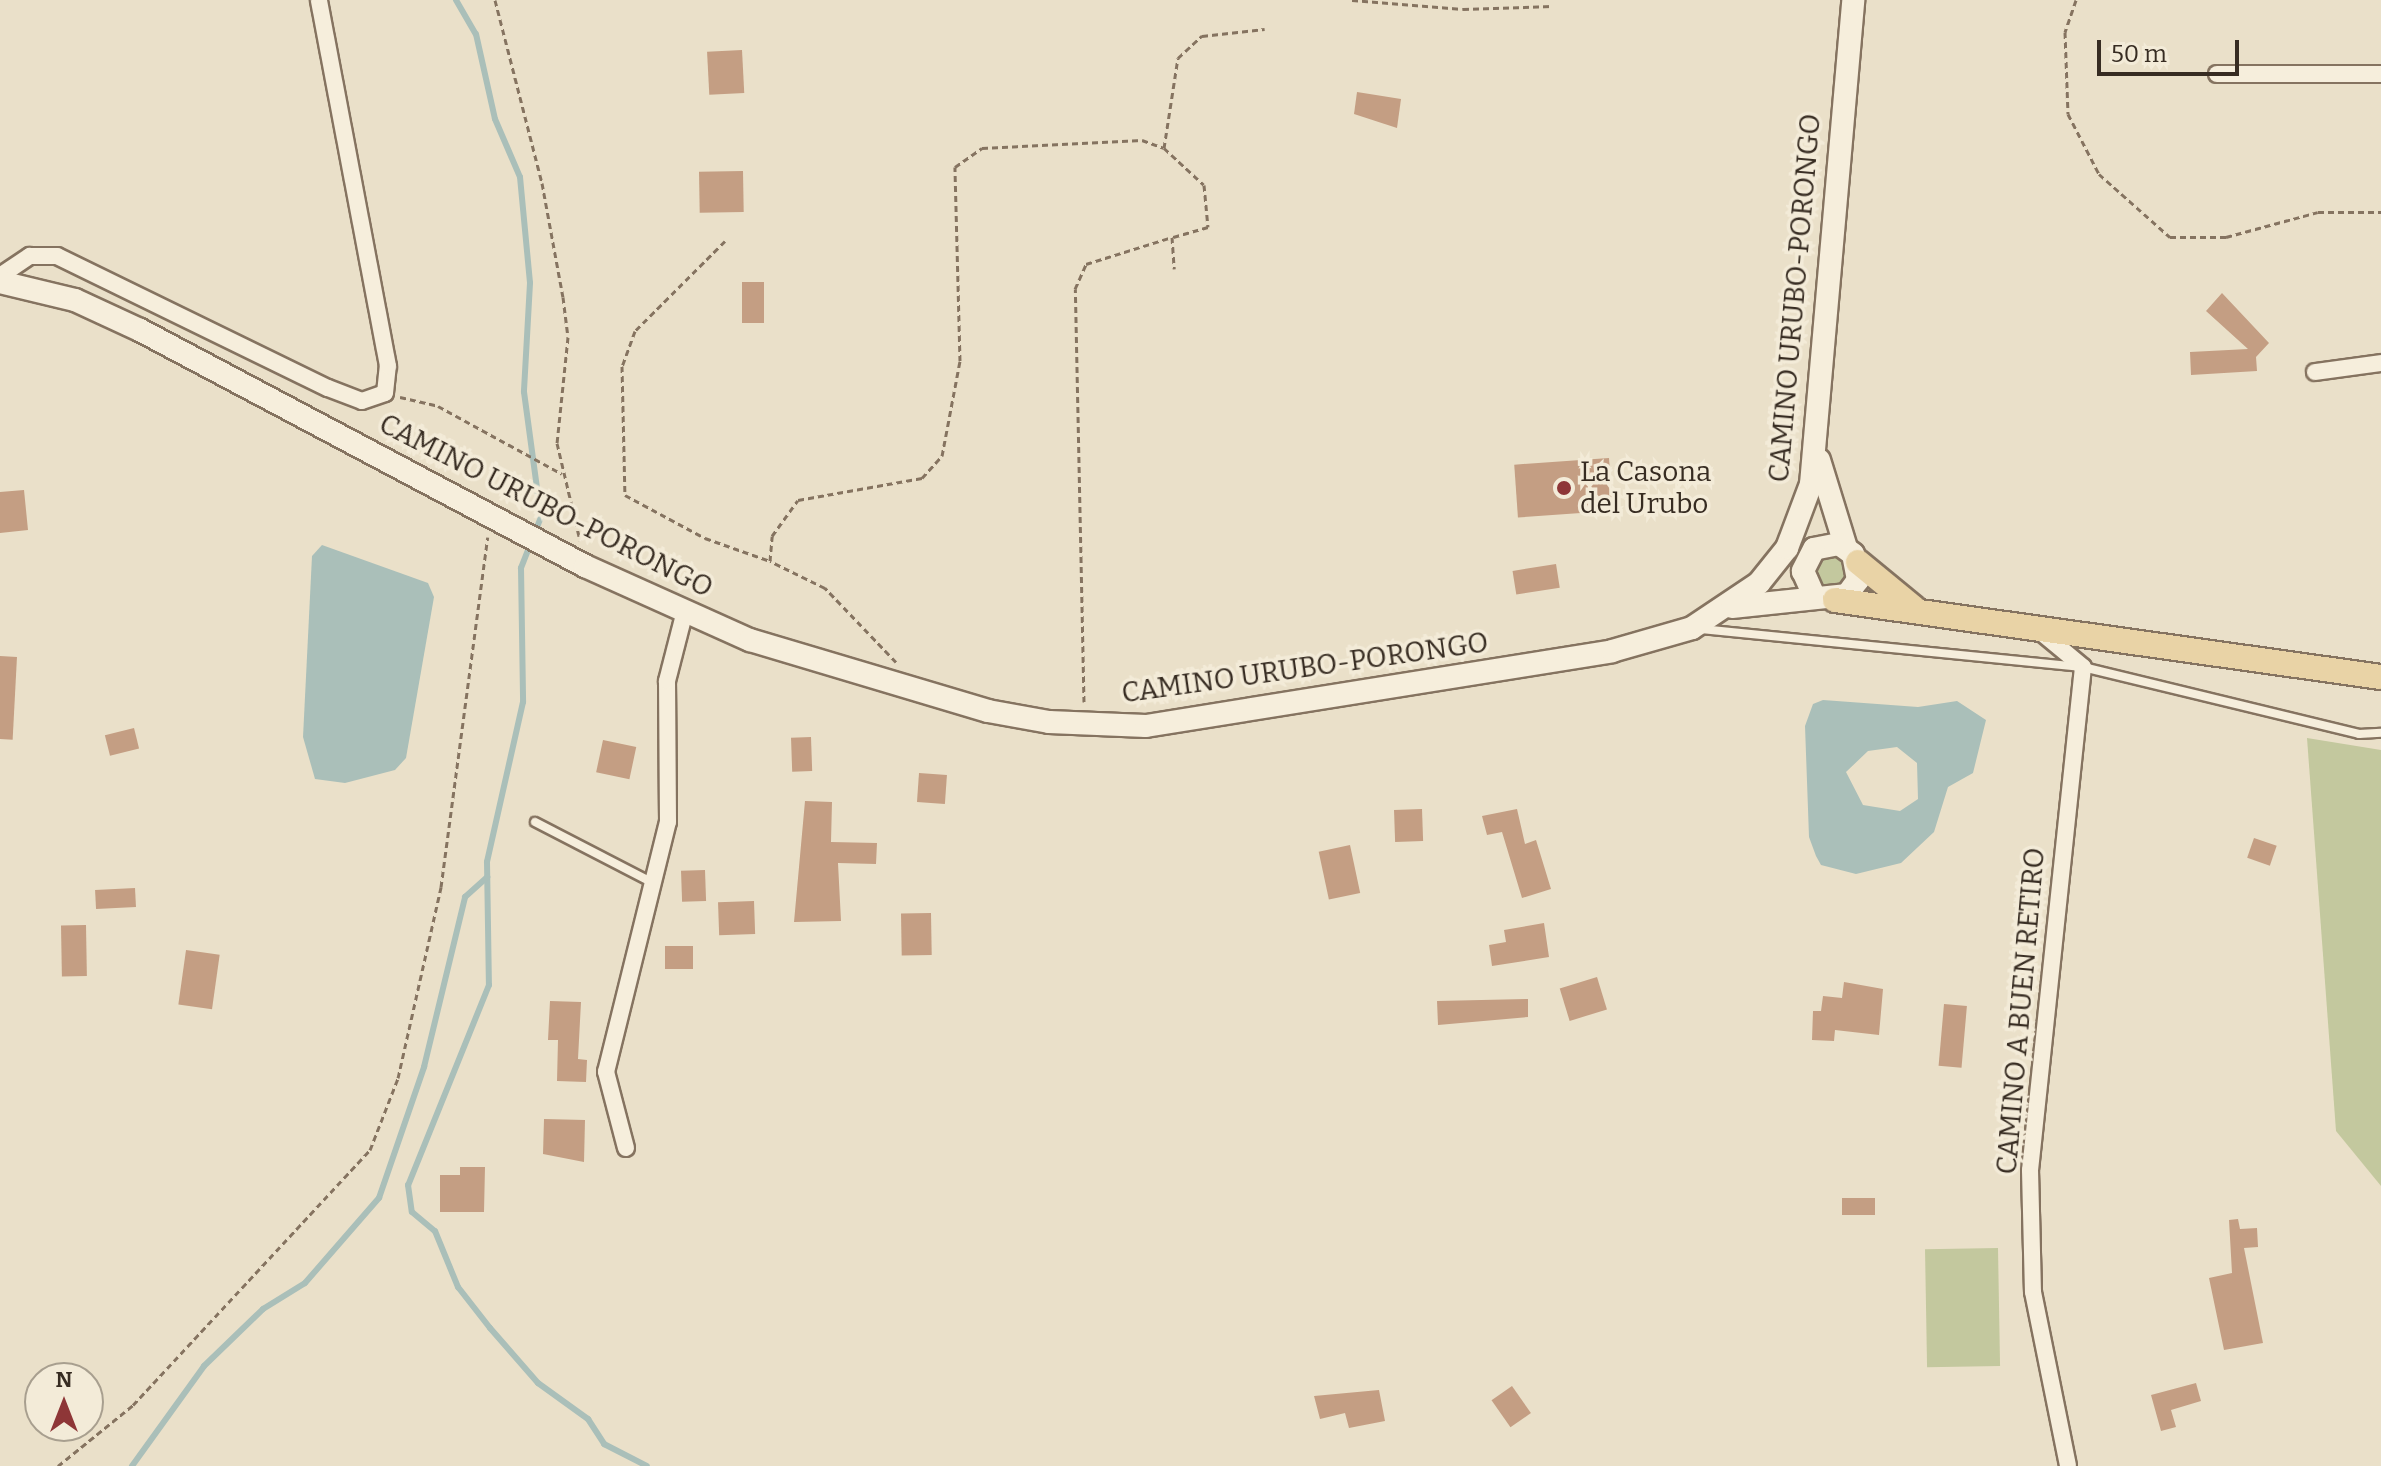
<!DOCTYPE html>
<html>
<head>
<meta charset="utf-8">
<style>
	body { margin:0 }
	#map { position:relative; width:2381px; height:1466px; overflow:hidden; background:#eae0c9; font-family:Bitter,serif }
	div>[style] { position:absolute }
	.green>* { inset:0; background:#c3c89e; transform-origin:0 0 }
	.round { border-radius:50% }
	.water>* { inset:0; background:#aabfb9 }
	.stream>* { height:6px; margin:-3px; padding:0 3px; transform-origin:3px; border-radius:3px; background:#aabfb9 }
	.building>* { inset:0; background:#c49e83; transform-origin:0 0 }
	.path>* { height:3px; margin-top:-1.5px; transform-origin:0; background:repeating-linear-gradient(90deg,#857360 0 6px,transparent 0 10px) }
	.roads { filter:drop-shadow(2px 0 #857360) drop-shadow(-2px 0 #857360) drop-shadow(0 2px #857360) drop-shadow(0 -2px #857360) }
	.lane>* { height:8px; margin:-4px; padding:0 4px; transform-origin:4px; border-radius:4px; background:#f6eedc }
	.street>* { height:16px; margin:-8px; padding:0 8px; transform-origin:8px; border-radius:8px; background:#f6eedc }
	.secondary>* { height:22px; margin:-11px; padding:0 11px; transform-origin:11px; border-radius:11px; background:#f6eedc }
	.primary>* { height:24px; margin:-12px; padding:0 12px; transform-origin:12px; border-radius:12px; background:#e9d3a6 }
	.dots>* { width:22px; height:22px; translate:-50% -50%; box-sizing:border-box; border:4px solid #f3ebd8; border-radius:50% }
	span { translate:-50% -50%; white-space:nowrap; text-align:center; line-height:1.15; -webkit-text-stroke:7px #f3ebd8; paint-order:stroke }
	.street-label { font-size:28px; color:#372c22 }
	.poi-label { font-size:28px; color:#372c22 }
	.left { translate:0 -50%; text-align:left }
	.north { position:absolute; left:24px; top:1362px; width:80px; height:80px; box-sizing:border-box; background:#f3ebd8; border:2px solid #a89f8f; border-radius:50%; rotate:0deg; font-size:22px; font-weight:700; line-height:32px; text-align:center; color:#372c22 }
	.north::after { content:''; display:block; margin:auto; width:28px; height:36px; background:#8e3637; clip-path:polygon(50% 0,100% 100%,50% 72%,0 100%) }
	.scale { position:absolute; left:2097px; top:40px; width:142px; height:36px; box-sizing:border-box; border:4px solid #372c22; border-top:0; padding-left:10px; font-size:24px; line-height:28px; white-space:nowrap; color:#372c22; -webkit-text-stroke:6px #f3ebd8; paint-order:stroke }
</style>
</head>
<body>
<div id="map">
	<div class="green">
		<div class="round" style="left:1816px;top:557px;width:30px;height:30px"></div>
		<div style="clip-path:polygon(2307px 738px,2381px 750px,2381px 1186px,2336px 1131px)"></div>
		<div style="left:1998px;top:1248px;width:118px;height:73px;rotate:89deg"></div>
	</div>
	<div class="water">
		<div style="clip-path:polygon(322px 545px,428px 583px,434px 597px,406px 758px,395px 770px,345px 783px,315px 779px,303px 737px,312px 556px)"></div>
		<div style="clip-path:polygon(evenodd,1823px 700px,1918px 707px,1957px 701px,1986px 720px,1973px 773px,1948px 787px,1934px 832px,1901px 863px,1856px 874px,1821px 865px,1816px 856px,1809px 837px,1805px 726px,1813px 704px,1823px 700px,1897px 747px,1917px 763px,1918px 799px,1900px 811px,1863px 805px,1846px 772px,1868px 751px,1897px 747px)"></div>
	</div>
	<div class="stream">
		<div style="left:456px;top:0;width:39px;rotate:60deg"></div>
		<div style="left:476px;top:34px;width:87px;rotate:77.4deg"></div>
		<div style="left:495px;top:119px;width:63px;rotate:66.7deg"></div>
		<div style="left:520px;top:177px;width:106px;rotate:84.6deg"></div>
		<div style="left:530px;top:283px;width:109px;rotate:93.2deg"></div>
		<div style="left:524px;top:392px;width:126px;rotate:82.3deg"></div>
		<div style="left:541px;top:517px;width:55px;rotate:111.4deg"></div>
		<div style="left:521px;top:568px;width:134px;rotate:89.1deg"></div>
		<div style="left:523px;top:702px;width:164px;rotate:102.7deg"></div>
		<div style="left:487px;top:862px;width:123px;rotate:89.1deg"></div>
		<div style="left:489px;top:985px;width:216px;rotate:112deg"></div>
		<div style="left:408px;top:1185px;width:27px;rotate:82deg"></div>
		<div style="left:412px;top:1212px;width:30px;rotate:40deg"></div>
		<div style="left:435px;top:1231px;width:61px;rotate:67.7deg"></div>
		<div style="left:458px;top:1287px;width:52px;rotate:52deg"></div>
		<div style="left:490px;top:1328px;width:73px;rotate:48.9deg"></div>
		<div style="left:538px;top:1383px;width:62px;rotate:35.8deg"></div>
		<div style="left:588px;top:1419px;width:30px;rotate:57deg"></div>
		<div style="left:604px;top:1444px;width:48px;rotate:27.1deg"></div>
		<div style="left:132px;top:1466px;width:123px;rotate:-54.2deg"></div>
		<div style="left:204px;top:1366px;width:82px;rotate:-44deg"></div>
		<div style="left:263px;top:1309px;width:49px;rotate:-31.8deg"></div>
		<div style="left:305px;top:1283px;width:113px;rotate:-49deg"></div>
		<div style="left:379px;top:1198px;width:139px;rotate:-71deg"></div>
		<div style="left:424px;top:1067px;width:175px;rotate:-76.4deg"></div>
		<div style="left:465px;top:897px;width:30px;rotate:-42deg"></div>
	</div>
	<div class="building">
		<div style="left:742px;top:50px;width:43px;height:35px;rotate:87deg"></div>
		<div style="clip-path:polygon(1357px 92px,1401px 99px,1397px 128px,1354px 114px)"></div>
		<div style="left:743px;top:171px;width:41px;height:44px;rotate:89deg"></div>
		<div style="left:742px;top:282px;width:22px;height:41px"></div>
		<div style="clip-path:polygon(2222px 293px,2269px 343px,2256px 357px,2257px 371px,2191px 375px,2190px 352px,2248px 349px,2206px 311px)"></div>
		<div style="left:1609px;top:458px;width:53px;height:95px;rotate:86deg"></div>
		<div style="clip-path:polygon(24px 490px,28px 530px,0 533px,0 492px)"></div>
		<div style="left:1556px;top:564px;width:24px;height:44px;rotate:81deg"></div>
		<div style="left:0;top:656px;width:17px;height:83px;rotate:3deg"></div>
		<div style="left:134px;top:728px;width:21px;height:30px;rotate:76deg"></div>
		<div style="left:811px;top:737px;width:34px;height:20px;rotate:88deg"></div>
		<div style="left:603px;top:740px;width:34px;height:33px;rotate:12deg"></div>
		<div style="left:919px;top:773px;width:28px;height:29px;rotate:4deg"></div>
		<div style="clip-path:polygon(805px 801px,832px 802px,831px 842px,877px 843px,876px 864px,838px 863px,841px 921px,794px 922px)"></div>
		<div style="left:1422px;top:809px;width:32px;height:28px;rotate:88deg"></div>
		<div style="clip-path:polygon(1517px 809px,1525px 844px,1536px 840px,1551px 889px,1522px 898px,1502px 832px,1487px 835px,1482px 816px)"></div>
		<div style="left:2254px;top:838px;width:24px;height:21px;rotate:19deg"></div>
		<div style="left:1350px;top:845px;width:49px;height:32px;rotate:78deg"></div>
		<div style="left:705px;top:870px;width:31px;height:24px;rotate:88deg"></div>
		<div style="left:135px;top:888px;width:19px;height:40px;rotate:87deg"></div>
		<div style="left:754px;top:901px;width:33px;height:36px;rotate:88deg"></div>
		<div style="left:931px;top:913px;width:42px;height:30px;rotate:89deg"></div>
		<div style="clip-path:polygon(1544px 923px,1549px 957px,1492px 966px,1489px 945px,1506px 942px,1504px 930px)"></div>
		<div style="left:86px;top:925px;width:51px;height:25px;rotate:89deg"></div>
		<div style="left:665px;top:946px;width:28px;height:23px"></div>
		<div style="left:186px;top:950px;width:34px;height:55px;rotate:8deg"></div>
		<div style="left:1597px;top:977px;width:34px;height:39px;rotate:73deg"></div>
		<div style="clip-path:polygon(1844px 982px,1883px 989px,1879px 1035px,1835px 1030px,1834px 1041px,1812px 1040px,1813px 1011px,1821px 1011px,1823px 996px,1842px 998px)"></div>
		<div style="clip-path:polygon(1528px 999px,1528px 1017px,1438px 1025px,1437px 1001px)"></div>
		<div style="clip-path:polygon(550px 1001px,581px 1002px,578px 1059px,587px 1060px,586px 1082px,557px 1081px,558px 1040px,548px 1040px)"></div>
		<div style="left:1944px;top:1004px;width:23px;height:62px;rotate:5deg"></div>
		<div style="clip-path:polygon(544px 1119px,585px 1120px,584px 1162px,543px 1154px)"></div>
		<div style="clip-path:polygon(460px 1167px,485px 1167px,484px 1212px,440px 1212px,440px 1175px,460px 1175px)"></div>
		<div style="left:1875px;top:1198px;width:17px;height:33px;rotate:90deg"></div>
		<div style="clip-path:polygon(2238px 1219px,2240px 1229px,2257px 1228px,2258px 1247px,2244px 1248px,2263px 1343px,2224px 1350px,2209px 1278px,2232px 1273px,2229px 1220px)"></div>
		<div style="clip-path:polygon(2196px 1383px,2201px 1401px,2171px 1410px,2176px 1427px,2161px 1431px,2151px 1395px)"></div>
		<div style="left:1512px;top:1386px;width:33px;height:25px;rotate:55deg"></div>
		<div style="clip-path:polygon(1379px 1390px,1385px 1421px,1349px 1428px,1345px 1413px,1320px 1419px,1314px 1396px)"></div>
	</div>
	<div class="path">
		<div style="left:495px;top:0;width:189px;rotate:75.6deg"></div>
		<div style="left:542px;top:183px;width:116px;rotate:79.6deg"></div>
		<div style="left:563px;top:297px;width:40px;rotate:82.9deg"></div>
		<div style="left:568px;top:337px;width:107px;rotate:95.9deg"></div>
		<div style="left:557px;top:443px;width:100px;rotate:76.7deg"></div>
		<div style="left:1352px;top:0;width:111px;rotate:4.6deg"></div>
		<div style="left:1463px;top:9px;width:89px;rotate:-1.9deg"></div>
		<div style="left:2076px;top:0;width:34px;rotate:109deg"></div>
		<div style="left:2065px;top:32px;width:82px;rotate:87.9deg"></div>
		<div style="left:2068px;top:114px;width:68px;rotate:62.7deg"></div>
		<div style="left:2099px;top:174px;width:95px;rotate:41.6deg"></div>
		<div style="left:2170px;top:237px;width:56px"></div>
		<div style="left:2226px;top:237px;width:95px;rotate:-15.2deg"></div>
		<div style="left:2318px;top:212px;width:63px"></div>
		<div style="left:1164px;top:148px;width:91px;rotate:-81.2deg"></div>
		<div style="left:1178px;top:58px;width:33px;rotate:-43deg"></div>
		<div style="left:1202px;top:36px;width:63px;rotate:-6.3deg"></div>
		<div style="left:725px;top:241px;width:127px;rotate:135deg"></div>
		<div style="left:635px;top:331px;width:37px;rotate:110deg"></div>
		<div style="left:622px;top:366px;width:129px;rotate:88.7deg"></div>
		<div style="left:625px;top:495px;width:91px;rotate:28.3deg"></div>
		<div style="left:705px;top:538px;width:69px;rotate:19.5deg"></div>
		<div style="left:400px;top:397px;width:39px;rotate:13deg"></div>
		<div style="left:438px;top:406px;width:141px;rotate:28.7deg"></div>
		<div style="left:896px;top:662px;width:103px;rotate:-133.8deg"></div>
		<div style="left:825px;top:588px;width:61px;rotate:-153.9deg"></div>
		<div style="left:770px;top:561px;width:25px;rotate:-85deg"></div>
		<div style="left:772px;top:536px;width:44px;rotate:-54.2deg"></div>
		<div style="left:798px;top:500px;width:126px;rotate:-10.1deg"></div>
		<div style="left:922px;top:478px;width:30px;rotate:-48deg"></div>
		<div style="left:942px;top:456px;width:97px;rotate:-79.3deg"></div>
		<div style="left:960px;top:361px;width:194px;rotate:-91.5deg"></div>
		<div style="left:955px;top:167px;width:33px;rotate:-35deg"></div>
		<div style="left:982px;top:148px;width:160px;rotate:-2.9deg"></div>
		<div style="left:1142px;top:140px;width:23px;rotate:20deg"></div>
		<div style="left:1164px;top:148px;width:54px;rotate:42.8deg"></div>
		<div style="left:1204px;top:185px;width:42px;rotate:84.6deg"></div>
		<div style="left:1208px;top:227px;width:37px;rotate:164deg"></div>
		<div style="left:1172px;top:237px;width:32px;rotate:86deg"></div>
		<div style="left:1084px;top:702px;width:413px;rotate:-91.2deg"></div>
		<div style="left:1075px;top:289px;width:27px;rotate:-66deg"></div>
		<div style="left:1086px;top:264px;width:90px;rotate:-17.4deg"></div>
		<div style="left:58px;top:1466px;width:97px;rotate:-39.1deg"></div>
		<div style="left:133px;top:1405px;width:348px;rotate:-47.1deg"></div>
		<div style="left:370px;top:1150px;width:77px;rotate:-68.7deg"></div>
		<div style="left:398px;top:1078px;width:196px;rotate:-77.3deg"></div>
		<div style="left:441px;top:887px;width:353px;rotate:-82.4deg"></div>
	</div>
	<div class="roads">
		<div class="lane">
			<div style="left:1700px;top:629px;width:385px;rotate:5.7deg"></div>
			<div style="left:2083px;top:667px;width:284px;rotate:13.6deg"></div>
			<div style="left:2359px;top:734px;width:22px;rotate:-3deg"></div>
			<div style="left:535px;top:822px;width:133px;rotate:27.3deg"></div>
		</div>
		<div class="street">
			<div style="left:2217px;top:74px;width:164px"></div>
			<div style="left:0;top:276px;width:36px;rotate:-34deg"></div>
			<div style="left:30px;top:256px;width:27px"></div>
			<div style="left:57px;top:256px;width:301px;rotate:26deg"></div>
			<div style="left:328px;top:388px;width:36px;rotate:21deg"></div>
			<div style="left:362px;top:401px;width:24px;rotate:-19deg"></div>
			<div style="left:385px;top:393px;width:27px;rotate:-84deg"></div>
			<div style="left:388px;top:366px;width:372px;rotate:-100.7deg"></div>
			<div style="left:2315px;top:372px;width:67px;rotate:-7.8deg"></div>
			<div style="left:2036px;top:628px;width:61px;rotate:39.7deg"></div>
			<div style="left:2083px;top:667px;width:506px;rotate:96.01deg"></div>
			<div style="left:2030px;top:1170px;width:122px;rotate:88.6deg"></div>
			<div style="left:2033px;top:1292px;width:177px;rotate:78.6deg"></div>
			<div style="left:626px;top:1148px;width:79px;rotate:-104.7deg"></div>
			<div style="left:606px;top:1072px;width:258px;rotate:-76.1deg"></div>
			<div style="left:668px;top:822px;width:141px;rotate:-90.4deg"></div>
			<div style="left:667px;top:681px;width:72px;rotate:-75.6deg"></div>
		</div>
		<div class="secondary">
			<div style="left:0;top:282px;width:77px;rotate:13.5deg"></div>
			<div style="left:75px;top:300px;width:72px;rotate:24.8deg"></div>
			<div style="left:140px;top:330px;width:504px;rotate:27.94deg"></div>
			<div style="left:585px;top:566px;width:181px;rotate:24.2deg"></div>
			<div style="left:750px;top:640px;width:248px;rotate:16.6deg"></div>
			<div style="left:988px;top:711px;width:62px;rotate:10.2deg"></div>
			<div style="left:1049px;top:722px;width:97px;rotate:2.4deg"></div>
			<div style="left:1146px;top:726px;width:472px;rotate:-9.1deg"></div>
			<div style="left:1612px;top:651px;width:83px;rotate:-16deg"></div>
			<div style="left:1692px;top:628px;width:81px;rotate:-33.9deg"></div>
			<div style="left:1759px;top:583px;width:45px;rotate:-51.3deg"></div>
			<div style="left:1787px;top:548px;width:68px;rotate:-69.4deg"></div>
			<div style="left:1811px;top:484px;width:486px;rotate:-85deg"></div>
			<div style="left:1819px;top:460px;width:92px;rotate:72.9deg"></div>
			<div style="left:1732px;top:607px;width:116px;rotate:-6deg"></div>
			<div style="left:1847px;top:595px;width:19px;rotate:-54deg"></div>
			<div style="left:1858px;top:580px;width:26px;rotate:-101deg"></div>
			<div style="left:1853px;top:554px;width:17px;rotate:-144deg"></div>
			<div style="left:1839px;top:544px;width:25px;rotate:169deg"></div>
			<div style="left:1814px;top:549px;width:25px;rotate:117deg"></div>
			<div style="left:1803px;top:571px;width:24px;rotate:66deg"></div>
		</div>
		<div class="primary">
			<div style="left:1858px;top:562px;width:72px;rotate:39.4deg"></div>
			<div style="left:1835px;top:600px;width:551px;rotate:8.03deg"></div>
		</div>
	</div>
	<div class="dots">
		<div style="left:1564px;top:488px;background:#8e3637"></div>
	</div>
	<div class="street-label">
		<span style="left:1795px;top:298px;rotate:-85deg">CAMINO URUBO-PORONGO</span>
		<span style="left:546px;top:506px;rotate:27deg">CAMINO URUBO-PORONGO</span>
		<span style="left:1305px;top:668px;rotate:-8deg">CAMINO URUBO-PORONGO</span>
		<span style="left:2021px;top:1011px;rotate:-85deg">CAMINO A BUEN RETIRO</span>
	</div>
	<div class="poi-label">
		<span class="left" style="left:1580px;top:488px">La Casona<br>del Urubo</span>
	</div>
	<div class="north">N</div>
	<div class="scale">50 m</div>
</div>
</body>
</html>
